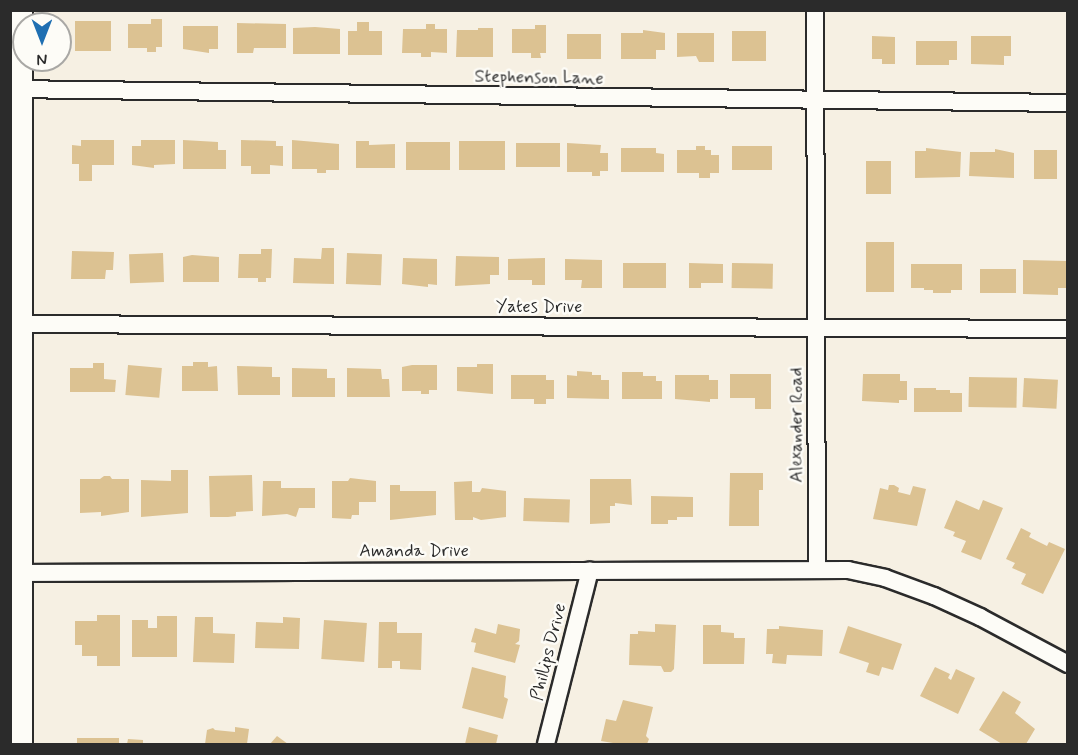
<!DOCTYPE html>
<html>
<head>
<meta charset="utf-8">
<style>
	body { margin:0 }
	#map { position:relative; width:1078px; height:755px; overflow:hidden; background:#f6f0e3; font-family:Mynerve,sans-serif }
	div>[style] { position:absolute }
	.building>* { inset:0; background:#dcc292; transform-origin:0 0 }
	.roads { filter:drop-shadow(2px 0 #2b2b2b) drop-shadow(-2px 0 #2b2b2b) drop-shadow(0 2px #2b2b2b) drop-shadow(0 -2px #2b2b2b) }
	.street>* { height:16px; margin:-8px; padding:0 8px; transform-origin:8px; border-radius:8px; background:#fdfcf7 }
	.secondary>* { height:22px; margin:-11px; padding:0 11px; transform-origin:11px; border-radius:11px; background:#fdfcf7 }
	span { translate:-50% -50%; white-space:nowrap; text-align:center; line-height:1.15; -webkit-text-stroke:5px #fdfcf7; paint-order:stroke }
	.street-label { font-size:18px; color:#2b2b2b }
	.frame { position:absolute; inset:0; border:12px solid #2b2b2b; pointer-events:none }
	.north { position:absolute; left:12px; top:12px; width:60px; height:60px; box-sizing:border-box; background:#fdfcf7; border:2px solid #a9a8a5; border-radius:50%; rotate:180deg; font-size:16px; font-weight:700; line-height:24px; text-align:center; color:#2b2b2b }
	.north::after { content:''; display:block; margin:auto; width:21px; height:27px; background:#1f6fb2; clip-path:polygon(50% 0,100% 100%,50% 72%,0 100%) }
</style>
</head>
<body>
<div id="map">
	<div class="building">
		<div style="clip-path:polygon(151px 19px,162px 19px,162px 47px,156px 47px,156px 52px,147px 52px,147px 48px,128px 48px,128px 24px,151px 24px)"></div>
		<div style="left:75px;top:21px;width:36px;height:30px"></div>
		<div style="clip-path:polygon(357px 22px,369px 22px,369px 31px,382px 31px,382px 55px,348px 55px,348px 31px,357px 31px)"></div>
		<div style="clip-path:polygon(237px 23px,286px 24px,286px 48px,254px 48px,253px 53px,237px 53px)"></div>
		<div style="clip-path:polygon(426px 24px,435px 24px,435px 29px,447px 29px,447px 53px,431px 52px,431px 57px,421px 57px,421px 53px,402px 53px,403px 29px,426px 29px)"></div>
		<div style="clip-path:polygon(535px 25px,546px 25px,546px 53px,540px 53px,541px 58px,531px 58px,531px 53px,512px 53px,512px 29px,535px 29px)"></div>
		<div style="clip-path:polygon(183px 26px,218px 26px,218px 49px,209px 49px,209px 53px,183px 49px)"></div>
		<div style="clip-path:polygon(315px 27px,340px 29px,340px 54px,293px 54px,293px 28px)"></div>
		<div style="clip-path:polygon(478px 28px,493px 28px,493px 57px,456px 57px,457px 30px,478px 30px)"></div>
		<div style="clip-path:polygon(643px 30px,665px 33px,665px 50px,656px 50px,656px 59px,621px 59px,621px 33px,643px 33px)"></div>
		<div style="left:732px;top:31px;width:34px;height:30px"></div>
		<div style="clip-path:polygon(677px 33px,714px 33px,714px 62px,699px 62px,696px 56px,677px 57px)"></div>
		<div style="left:567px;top:34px;width:34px;height:25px"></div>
		<div style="clip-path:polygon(872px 36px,895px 37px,895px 64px,882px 64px,882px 59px,872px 59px)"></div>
		<div style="clip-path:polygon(971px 36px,1011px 36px,1011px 56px,1004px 56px,1004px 65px,971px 64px)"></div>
		<div style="clip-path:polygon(916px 41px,957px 41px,957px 60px,949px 60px,949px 65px,916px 65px)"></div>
		<div style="clip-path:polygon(81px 140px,114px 140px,114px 165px,92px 165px,92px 181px,79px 181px,79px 164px,72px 164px,72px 145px,81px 146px)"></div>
		<div style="clip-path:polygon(141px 140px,175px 140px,175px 164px,154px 165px,154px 168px,132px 165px,132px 146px,141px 146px)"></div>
		<div style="clip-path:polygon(183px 140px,218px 142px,218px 150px,226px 150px,226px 169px,183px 169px)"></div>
		<div style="clip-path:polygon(241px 140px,276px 141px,276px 146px,283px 146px,283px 166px,270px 165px,270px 174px,251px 174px,251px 166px,241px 166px)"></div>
		<div style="clip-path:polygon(292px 140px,339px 144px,339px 170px,326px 170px,326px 173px,317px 173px,317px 169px,292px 169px)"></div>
		<div style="clip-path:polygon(356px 141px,369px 141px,369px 145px,395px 144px,395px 168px,356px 168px)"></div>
		<div style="left:459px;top:141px;width:46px;height:29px"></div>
		<div style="left:406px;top:142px;width:44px;height:28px"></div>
		<div style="left:516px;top:143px;width:44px;height:24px"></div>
		<div style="clip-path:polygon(567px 143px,601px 145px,600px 153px,608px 153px,608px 171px,600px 171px,600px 176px,592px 176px,592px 172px,567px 172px)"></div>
		<div style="clip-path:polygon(696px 146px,705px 146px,705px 150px,711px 150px,711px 155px,719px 155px,719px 173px,710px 173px,710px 178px,699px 178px,699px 173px,677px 173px,677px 150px,696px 150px)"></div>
		<div style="left:732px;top:146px;width:40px;height:24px"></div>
		<div style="clip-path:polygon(621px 148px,656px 148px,656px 153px,664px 154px,664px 172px,621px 172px)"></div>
		<div style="clip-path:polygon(926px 148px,961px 152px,960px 177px,915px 178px,915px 151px,926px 151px)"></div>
		<div style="clip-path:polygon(995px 149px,1014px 153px,1014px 178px,969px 176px,970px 152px,995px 152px)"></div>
		<div style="left:1034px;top:150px;width:23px;height:29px"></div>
		<div style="left:866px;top:161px;width:25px;height:33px"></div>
		<div style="left:866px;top:242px;width:28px;height:50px"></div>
		<div style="clip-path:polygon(322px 248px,334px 248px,334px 284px,293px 283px,294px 258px,321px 259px)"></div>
		<div style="clip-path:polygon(261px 249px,272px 249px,271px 278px,266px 278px,266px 282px,258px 282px,258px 278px,238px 278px,239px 254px,261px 254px)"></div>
		<div style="clip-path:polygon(72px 251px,114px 252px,113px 270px,106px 270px,105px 279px,71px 279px)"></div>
		<div style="left:163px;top:253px;width:29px;height:34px;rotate:88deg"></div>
		<div style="left:347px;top:253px;width:35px;height:31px;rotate:2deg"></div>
		<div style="clip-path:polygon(192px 255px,219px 257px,219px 282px,183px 282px,183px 257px)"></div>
		<div style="clip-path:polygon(456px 256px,499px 257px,499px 275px,490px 275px,490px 284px,455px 286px)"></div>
		<div style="clip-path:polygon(403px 258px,437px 259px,437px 285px,428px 284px,428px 287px,402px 284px)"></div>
		<div style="clip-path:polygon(545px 258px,545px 285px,532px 285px,532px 280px,508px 280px,508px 259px)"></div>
		<div style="clip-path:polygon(565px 259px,602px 260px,602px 288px,581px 288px,582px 280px,565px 280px)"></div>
		<div style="clip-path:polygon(1023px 260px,1067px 261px,1067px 288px,1058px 288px,1058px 295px,1023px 294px)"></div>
		<div style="left:666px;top:263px;width:25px;height:43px;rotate:90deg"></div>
		<div style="clip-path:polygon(689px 263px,723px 264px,723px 283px,701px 283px,701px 288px,689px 288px)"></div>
		<div style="left:732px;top:263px;width:41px;height:25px;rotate:1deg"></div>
		<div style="clip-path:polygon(911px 264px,962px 264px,962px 290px,951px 290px,951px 293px,933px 293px,933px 290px,924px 290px,924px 288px,911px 288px)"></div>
		<div style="left:980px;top:269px;width:36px;height:24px"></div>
		<div style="clip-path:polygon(193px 362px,208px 362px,208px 367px,217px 366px,218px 391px,182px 391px,182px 366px,193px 366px)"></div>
		<div style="clip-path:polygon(93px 363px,104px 363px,104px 379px,116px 380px,115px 392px,70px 392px,70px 368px,93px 368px)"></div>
		<div style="clip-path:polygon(477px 364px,493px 364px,493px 394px,457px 391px,457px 367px,477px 367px)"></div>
		<div style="left:128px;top:365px;width:34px;height:30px;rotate:5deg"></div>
		<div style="clip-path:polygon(412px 365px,437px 365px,437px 390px,429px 390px,429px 394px,421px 394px,421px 391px,402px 391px,402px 367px)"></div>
		<div style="clip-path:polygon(237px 366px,272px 367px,272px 377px,280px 377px,280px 395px,238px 395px)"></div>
		<div style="clip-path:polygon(292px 368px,327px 369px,327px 378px,335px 378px,335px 397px,292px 397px)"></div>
		<div style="clip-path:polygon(347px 368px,381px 369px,382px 379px,389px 379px,390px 397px,347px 397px)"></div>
		<div style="clip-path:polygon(577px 371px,592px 372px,592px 375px,601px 375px,601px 380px,609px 380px,609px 399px,567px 398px,567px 375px,577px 376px)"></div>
		<div style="clip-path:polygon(622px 372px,643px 372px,643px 376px,656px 376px,656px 381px,662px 381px,662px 399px,622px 399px)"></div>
		<div style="clip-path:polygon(730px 374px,771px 374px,771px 409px,755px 409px,755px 398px,730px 398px)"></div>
		<div style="clip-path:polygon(863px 374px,900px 374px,900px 381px,907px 381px,907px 400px,899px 400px,899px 403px,862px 401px)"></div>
		<div style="clip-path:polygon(511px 375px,546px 375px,546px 380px,554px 380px,554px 399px,546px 399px,546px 404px,534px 404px,534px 399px,511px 399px)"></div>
		<div style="clip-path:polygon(675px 375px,709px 375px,709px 380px,718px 380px,718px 399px,710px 399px,710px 402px,675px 399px)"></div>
		<div style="left:969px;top:377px;width:48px;height:30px;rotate:1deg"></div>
		<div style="left:1024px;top:378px;width:34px;height:29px;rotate:3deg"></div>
		<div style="clip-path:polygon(914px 388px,936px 388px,936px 390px,950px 390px,950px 393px,962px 393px,962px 412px,914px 412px)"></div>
		<div style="clip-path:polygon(171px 470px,188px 470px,188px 513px,141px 517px,141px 480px,171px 481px)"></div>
		<div style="clip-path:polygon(730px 473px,763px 473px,763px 490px,759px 490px,759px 526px,729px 526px)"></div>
		<div style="clip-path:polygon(252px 475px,253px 511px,236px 512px,236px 516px,228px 517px,210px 517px,209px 476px)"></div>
		<div style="clip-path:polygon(104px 476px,110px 476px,112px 479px,129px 479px,129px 512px,101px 516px,101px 512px,80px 513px,80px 479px,100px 479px)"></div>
		<div style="clip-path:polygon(350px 478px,376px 481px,376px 502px,359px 502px,359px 515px,352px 515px,351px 519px,332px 518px,332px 481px,348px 481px)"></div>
		<div style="clip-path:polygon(590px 479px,631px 479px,632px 505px,615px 503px,615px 506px,610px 506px,610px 523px,590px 524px)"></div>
		<div style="clip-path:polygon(263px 481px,281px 481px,281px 488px,315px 488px,315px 508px,299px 508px,296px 517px,287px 514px,262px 516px)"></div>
		<div style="clip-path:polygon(472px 481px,472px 492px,480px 492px,482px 488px,506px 491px,506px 517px,481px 520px,473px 517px,473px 520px,455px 520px,454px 482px)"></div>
		<div style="clip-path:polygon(390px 485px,400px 485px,400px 491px,436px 491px,436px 515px,390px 520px)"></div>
		<div style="clip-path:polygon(889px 485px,894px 485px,899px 488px,898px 492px,910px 495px,913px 486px,926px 489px,917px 526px,873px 519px,880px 488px,888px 490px)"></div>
		<div style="clip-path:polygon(651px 496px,693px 497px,693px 517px,677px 517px,677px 520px,668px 520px,668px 524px,651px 524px)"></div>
		<div style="left:524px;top:498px;width:46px;height:23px;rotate:2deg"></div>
		<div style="clip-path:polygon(956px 500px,979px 510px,983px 500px,1003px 508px,981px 560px,961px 552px,966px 541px,953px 536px,955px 532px,944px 528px)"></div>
		<div style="clip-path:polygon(1021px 528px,1031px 533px,1029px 537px,1047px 546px,1049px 542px,1065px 549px,1043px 594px,1021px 584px,1026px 574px,1012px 568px,1015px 563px,1006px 559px)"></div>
		<div style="clip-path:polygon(97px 615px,120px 615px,120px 666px,97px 666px,97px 656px,82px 656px,82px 645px,75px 645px,75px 621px,97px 621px)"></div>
		<div style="clip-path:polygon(157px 616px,177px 616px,177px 657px,132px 657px,132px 620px,148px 620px,148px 628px,157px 628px)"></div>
		<div style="clip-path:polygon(195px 617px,213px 617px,213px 633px,235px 634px,234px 663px,193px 662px)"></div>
		<div style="clip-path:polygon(283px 617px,300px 618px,299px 649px,255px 648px,256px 622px,283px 623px)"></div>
		<div style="left:324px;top:620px;width:43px;height:39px;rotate:4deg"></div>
		<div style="clip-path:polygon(379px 622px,397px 622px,397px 633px,422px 633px,421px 670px,400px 669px,400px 661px,392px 661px,392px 668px,378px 668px)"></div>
		<div style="clip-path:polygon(498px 624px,520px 629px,519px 641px,515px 644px,520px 645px,515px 663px,474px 652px,476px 643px,471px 642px,475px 628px,496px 634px)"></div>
		<div style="clip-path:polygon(655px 624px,676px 625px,674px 669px,671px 672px,664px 672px,661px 666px,629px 665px,630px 634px,638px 634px,638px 631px,655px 632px)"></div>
		<div style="clip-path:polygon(703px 625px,721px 625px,721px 632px,734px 633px,734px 638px,745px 638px,744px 664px,703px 664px)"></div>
		<div style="clip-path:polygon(779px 626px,823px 630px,822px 656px,787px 655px,786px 664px,772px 663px,773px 654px,766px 654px,767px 629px,779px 629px)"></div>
		<div style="clip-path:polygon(848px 626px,902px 644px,893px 670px,882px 667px,879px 676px,866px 672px,869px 663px,839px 653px)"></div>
		<div style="clip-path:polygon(472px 667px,506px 676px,504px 697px,508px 699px,503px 719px,462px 708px)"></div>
		<div style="clip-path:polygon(935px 667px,950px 674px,948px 678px,951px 680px,956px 669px,975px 678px,958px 714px,920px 696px)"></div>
		<div style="clip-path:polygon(1003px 691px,1021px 702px,1015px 713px,1035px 729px,1026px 744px,1002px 744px,979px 730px)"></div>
		<div style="clip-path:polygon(623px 700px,653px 707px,646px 736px,649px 739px,647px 744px,619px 744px,601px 741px,606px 719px,616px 721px)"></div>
		<div style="clip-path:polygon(235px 727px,249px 729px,247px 744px,205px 744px,207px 730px,213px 728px,215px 730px,235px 732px)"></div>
		<div style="clip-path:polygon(469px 727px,498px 735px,496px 744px,465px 744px)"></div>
		<div style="clip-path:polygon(277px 736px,288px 744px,270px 744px)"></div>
		<div style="left:77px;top:738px;width:42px;height:6px"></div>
		<div style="clip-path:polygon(128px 739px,143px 740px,143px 744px,127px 744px)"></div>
	</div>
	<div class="roads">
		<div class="street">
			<div style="left:815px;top:10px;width:559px;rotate:89.8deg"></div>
			<div style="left:10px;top:89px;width:1058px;rotate:0.76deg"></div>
			<div style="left:11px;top:324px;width:1057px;rotate:0.27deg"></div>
			<div style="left:12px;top:573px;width:836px;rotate:-0.21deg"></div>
			<div style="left:848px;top:570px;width:38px;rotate:12deg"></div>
			<div style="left:885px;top:578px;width:52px;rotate:20.2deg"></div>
			<div style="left:934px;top:596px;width:51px;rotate:24.5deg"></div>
			<div style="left:980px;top:617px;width:100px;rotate:28.1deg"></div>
			<div style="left:546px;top:744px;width:179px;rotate:-75.8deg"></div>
		</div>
		<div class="secondary">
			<div style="left:21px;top:744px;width:734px;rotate:-90deg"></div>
		</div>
	</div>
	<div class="street-label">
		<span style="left:539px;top:78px;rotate:1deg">Stephenson Lane</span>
		<span style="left:539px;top:307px">Yates Drive</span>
		<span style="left:797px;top:425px;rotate:-90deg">Alexander Road</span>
		<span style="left:414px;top:551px">Amanda Drive</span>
		<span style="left:549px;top:652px;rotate:-76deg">Phillips Drive</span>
	</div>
	<div class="frame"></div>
	<div class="north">N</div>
</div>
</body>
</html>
